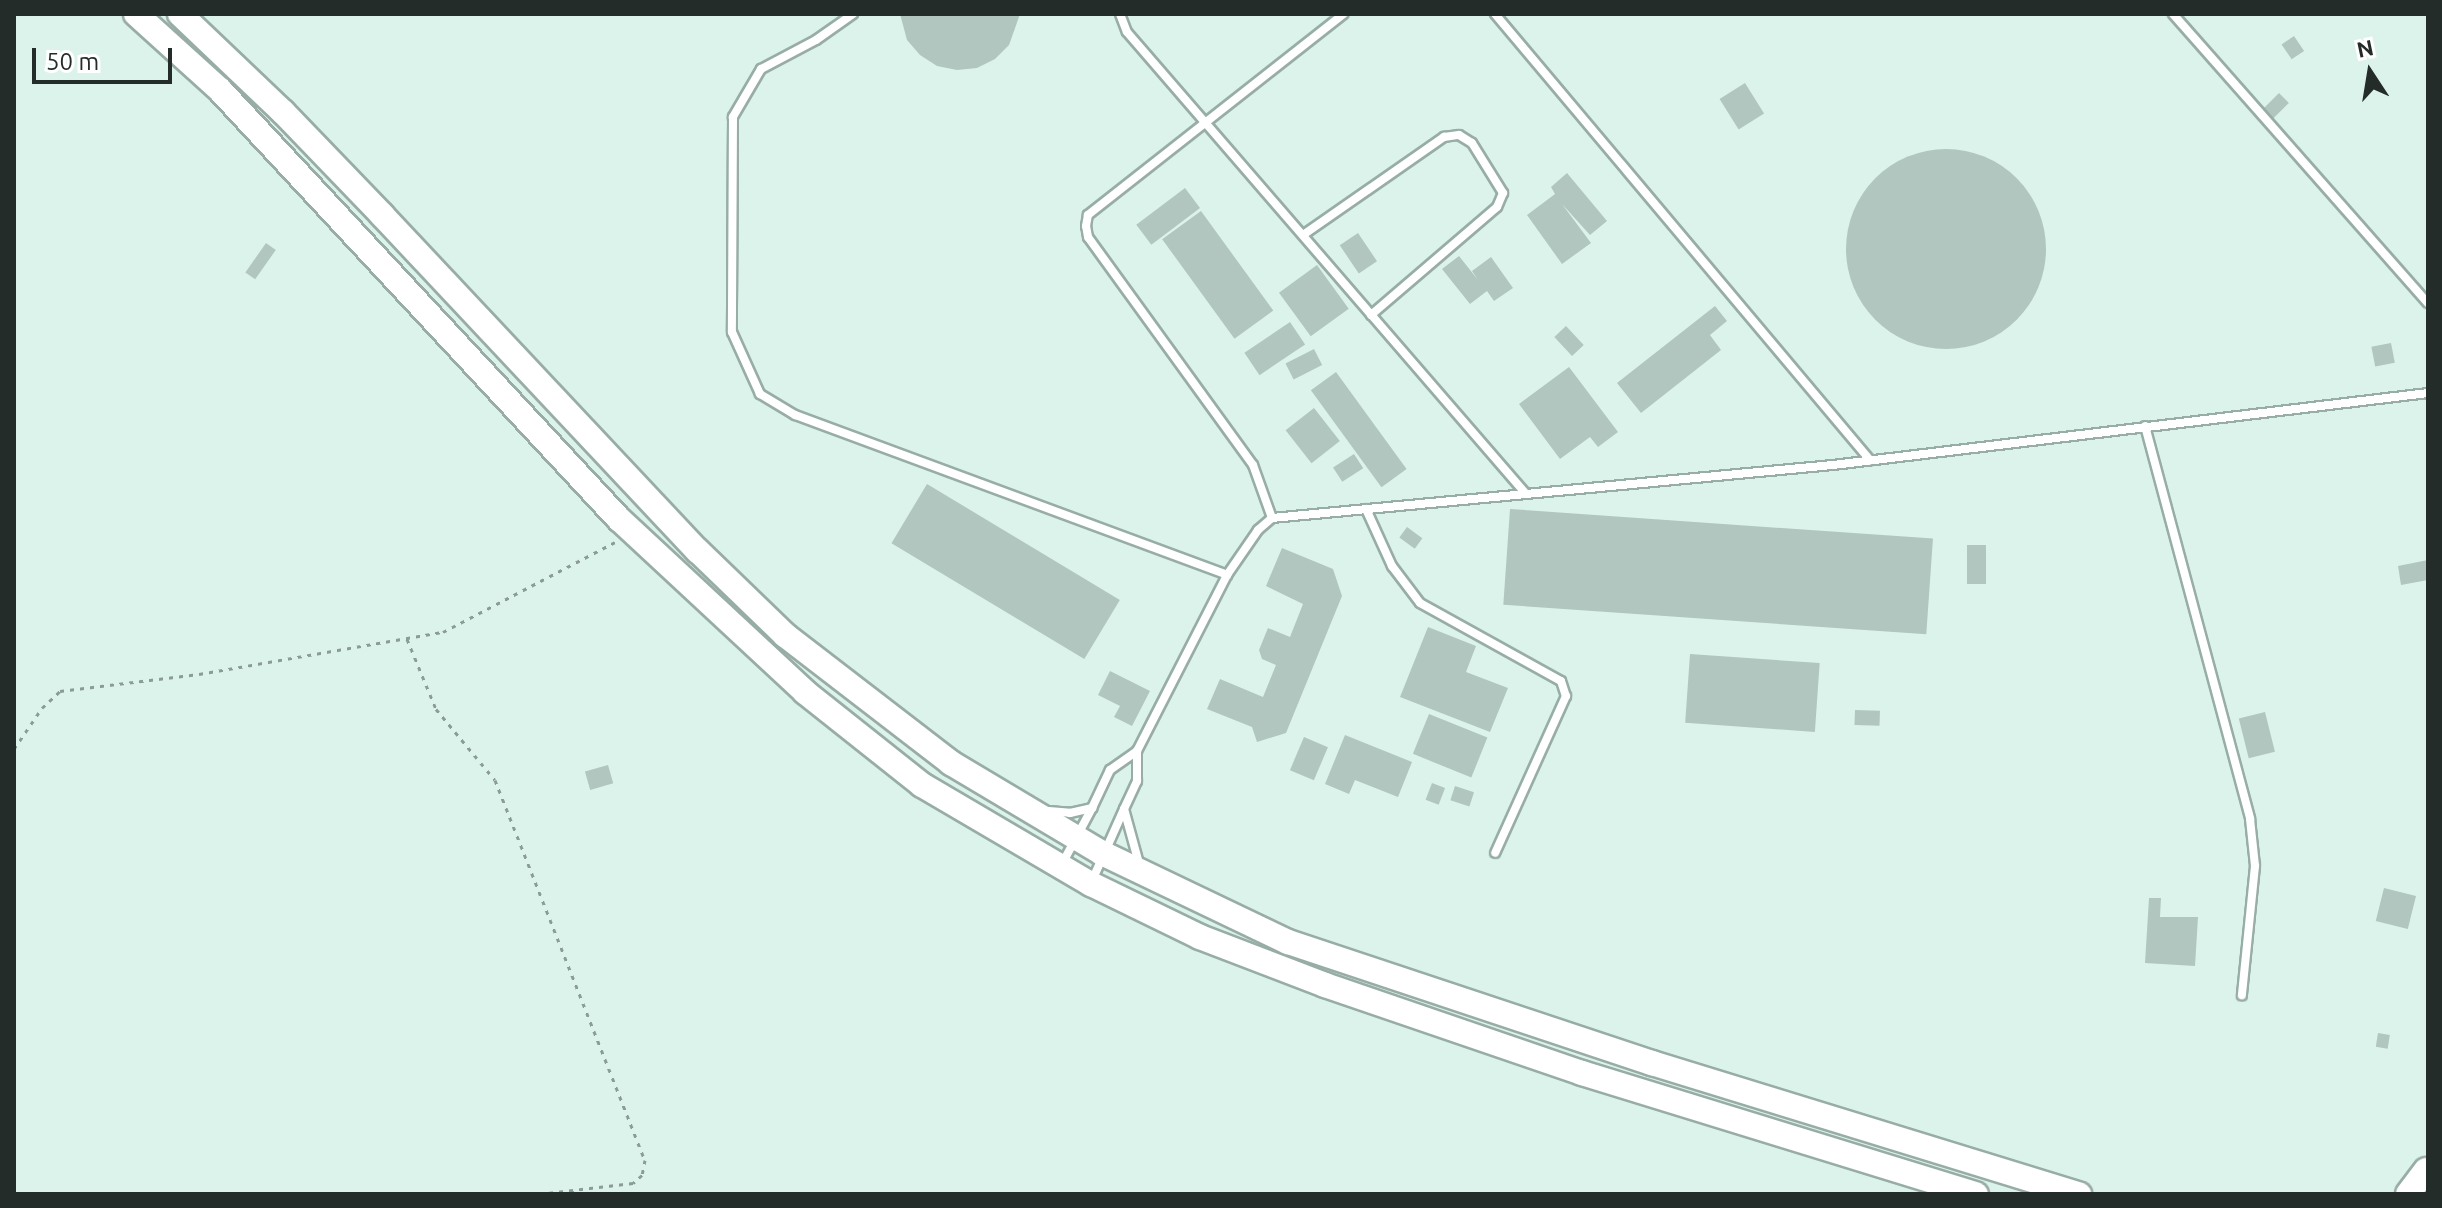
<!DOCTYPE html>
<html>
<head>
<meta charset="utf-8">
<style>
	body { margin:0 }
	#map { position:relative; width:2442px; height:1208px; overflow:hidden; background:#dcf3eb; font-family:Ubuntu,sans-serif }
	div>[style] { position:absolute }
	.building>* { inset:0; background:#b0c6be; transform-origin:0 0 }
	.round { border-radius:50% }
	.path>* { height:3px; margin-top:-1.5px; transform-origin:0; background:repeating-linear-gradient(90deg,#8b9c96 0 4px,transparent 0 10px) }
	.roads { filter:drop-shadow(2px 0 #97ada5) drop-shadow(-2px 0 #97ada5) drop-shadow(0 2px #97ada5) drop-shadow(0 -2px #97ada5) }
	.lane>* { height:8px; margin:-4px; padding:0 4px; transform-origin:4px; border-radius:4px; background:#fff }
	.secondary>* { height:24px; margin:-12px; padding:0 12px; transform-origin:12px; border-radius:12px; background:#fff }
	span { translate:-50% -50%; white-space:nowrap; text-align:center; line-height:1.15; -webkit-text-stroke:7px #fff; paint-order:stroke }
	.frame { position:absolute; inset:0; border:16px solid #232c29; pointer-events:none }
	.north { position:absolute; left:2330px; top:32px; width:80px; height:80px; -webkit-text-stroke:6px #fff; paint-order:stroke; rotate:348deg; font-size:22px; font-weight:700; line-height:32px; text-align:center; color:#232c29 }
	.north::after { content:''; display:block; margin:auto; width:28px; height:36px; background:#232c29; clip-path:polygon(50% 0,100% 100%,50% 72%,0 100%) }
	.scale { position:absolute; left:32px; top:48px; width:140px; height:36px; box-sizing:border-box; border:4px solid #232c29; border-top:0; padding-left:10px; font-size:24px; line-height:28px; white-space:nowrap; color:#232c29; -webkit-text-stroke:6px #fff; paint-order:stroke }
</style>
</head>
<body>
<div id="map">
	<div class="building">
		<div style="clip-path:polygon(900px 14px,1020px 14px,1009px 45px,995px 59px,977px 68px,957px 70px,937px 66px,920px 55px,907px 40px)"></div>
		<div style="left:2294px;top:36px;width:18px;height:15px;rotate:56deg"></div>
		<div style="left:1745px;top:83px;width:36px;height:30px;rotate:58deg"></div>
		<div style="left:2279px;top:93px;width:14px;height:30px;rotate:45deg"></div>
		<div class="round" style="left:1846px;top:149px;width:200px;height:200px"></div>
		<div style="clip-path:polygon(1567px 173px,1607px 221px,1590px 235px,1562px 204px,1591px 243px,1562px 264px,1527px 215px,1555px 194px,1551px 187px)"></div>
		<div style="left:1185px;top:188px;width:25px;height:61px;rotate:53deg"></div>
		<div style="left:1201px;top:211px;width:123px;height:48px;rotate:54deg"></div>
		<div style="left:1358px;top:233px;width:34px;height:22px;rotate:56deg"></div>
		<div style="left:266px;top:243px;width:12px;height:36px;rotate:35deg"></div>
		<div style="clip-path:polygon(1459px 256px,1478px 280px,1472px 271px,1491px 257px,1513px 288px,1494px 301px,1487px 291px,1470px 304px,1442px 269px)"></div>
		<div style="left:1317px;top:265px;width:54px;height:47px;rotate:54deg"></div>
		<div style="clip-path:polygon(1715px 306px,1727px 321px,1710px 335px,1721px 350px,1641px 413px,1617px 383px)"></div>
		<div style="left:1290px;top:322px;width:27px;height:55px;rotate:56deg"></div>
		<div style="left:1566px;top:326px;width:26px;height:16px;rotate:47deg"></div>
		<div style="left:2391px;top:343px;width:20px;height:20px;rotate:79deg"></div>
		<div style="left:1314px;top:349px;width:18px;height:32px;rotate:63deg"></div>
		<div style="clip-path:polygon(1569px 367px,1618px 432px,1598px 447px,1590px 437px,1560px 459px,1519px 404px)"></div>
		<div style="left:1336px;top:372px;width:120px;height:31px;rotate:54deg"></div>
		<div style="left:1314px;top:408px;width:42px;height:36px;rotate:52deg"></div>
		<div style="left:1354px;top:454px;width:17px;height:25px;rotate:57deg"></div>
		<div style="left:927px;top:484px;width:225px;height:69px;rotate:31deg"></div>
		<div style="left:1510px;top:509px;width:424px;height:96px;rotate:4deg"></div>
		<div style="left:1407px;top:527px;width:19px;height:13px;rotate:36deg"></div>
		<div style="left:1967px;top:545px;width:19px;height:39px"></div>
		<div style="clip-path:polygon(1282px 548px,1333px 569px,1342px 596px,1286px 733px,1257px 742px,1252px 727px,1207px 709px,1220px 679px,1263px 697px,1276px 665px,1262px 659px,1259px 650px,1268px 628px,1290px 637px,1303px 604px,1266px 586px)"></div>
		<div style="clip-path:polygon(2428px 560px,2428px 580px,2401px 585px,2398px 566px)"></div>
		<div style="clip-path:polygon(1428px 627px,1476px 646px,1466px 672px,1508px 688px,1490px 732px,1400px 697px)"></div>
		<div style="left:1690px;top:654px;width:130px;height:69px;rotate:4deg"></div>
		<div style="clip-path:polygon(1110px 671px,1150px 691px,1132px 726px,1114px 717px,1120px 706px,1098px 695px)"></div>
		<div style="left:1855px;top:710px;width:25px;height:15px;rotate:2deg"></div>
		<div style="left:2265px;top:712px;width:41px;height:27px;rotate:76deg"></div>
		<div style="left:1429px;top:714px;width:63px;height:43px;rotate:22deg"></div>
		<div style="clip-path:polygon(1345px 735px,1412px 762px,1398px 797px,1355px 780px,1349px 794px,1325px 784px)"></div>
		<div style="left:1304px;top:737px;width:26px;height:36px;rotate:23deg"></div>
		<div style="left:608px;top:765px;width:19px;height:24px;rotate:74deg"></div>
		<div style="left:1432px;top:783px;width:14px;height:18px;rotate:21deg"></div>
		<div style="left:1455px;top:786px;width:20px;height:15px;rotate:18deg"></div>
		<div style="left:2384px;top:888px;width:33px;height:34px;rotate:14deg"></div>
		<div style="clip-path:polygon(2149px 898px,2161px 898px,2160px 917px,2198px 917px,2195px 966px,2145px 963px)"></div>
		<div style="left:2378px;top:1033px;width:12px;height:14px;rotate:9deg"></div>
	</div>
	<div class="path">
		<div style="left:407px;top:639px;width:76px;rotate:67.5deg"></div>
		<div style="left:436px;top:709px;width:92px;rotate:50.3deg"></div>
		<div style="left:495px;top:780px;width:409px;rotate:68.5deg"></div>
		<div style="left:645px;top:1160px;width:15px;rotate:101deg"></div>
		<div style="left:642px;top:1175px;width:12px;rotate:138deg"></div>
		<div style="left:633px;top:1183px;width:95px;rotate:173.3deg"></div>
		<div style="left:14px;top:749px;width:50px;rotate:-55.7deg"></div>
		<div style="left:42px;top:708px;width:25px;rotate:-43deg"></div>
		<div style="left:60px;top:691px;width:140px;rotate:-7deg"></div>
		<div style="left:199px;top:674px;width:248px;rotate:-9.8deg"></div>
		<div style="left:443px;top:632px;width:194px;rotate:-27.6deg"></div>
	</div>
	<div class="roads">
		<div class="lane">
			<div style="left:853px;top:14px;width:45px;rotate:144.9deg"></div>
			<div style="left:816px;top:40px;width:62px;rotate:152.2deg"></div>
			<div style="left:761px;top:69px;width:56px;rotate:120.3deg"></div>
			<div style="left:733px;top:117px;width:215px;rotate:90.3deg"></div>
			<div style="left:732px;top:332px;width:68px;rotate:65.7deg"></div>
			<div style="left:760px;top:394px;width:41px;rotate:31deg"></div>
			<div style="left:795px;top:415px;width:461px;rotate:20.3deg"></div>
			<div style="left:1120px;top:14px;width:19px;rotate:69deg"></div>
			<div style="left:1127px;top:32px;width:610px;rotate:49.18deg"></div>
			<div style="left:1495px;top:14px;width:583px;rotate:49.94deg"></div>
			<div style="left:2173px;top:14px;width:385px;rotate:48.6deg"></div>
			<div style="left:1303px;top:235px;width:172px;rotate:-34.8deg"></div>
			<div style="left:1444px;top:137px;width:15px;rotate:-8deg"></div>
			<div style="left:1459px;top:135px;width:15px;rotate:32deg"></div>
			<div style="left:1472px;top:143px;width:59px;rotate:58.2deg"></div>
			<div style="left:1503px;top:193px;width:15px;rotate:113deg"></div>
			<div style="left:1497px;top:207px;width:166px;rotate:139.4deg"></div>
			<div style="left:2145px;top:426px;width:407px;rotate:75deg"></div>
			<div style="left:2250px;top:819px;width:47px;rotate:83.9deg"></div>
			<div style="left:2255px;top:866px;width:130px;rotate:95.8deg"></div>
			<div style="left:1366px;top:509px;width:63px;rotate:65.5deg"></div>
			<div style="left:1392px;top:566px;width:46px;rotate:52.9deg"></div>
			<div style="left:1420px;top:603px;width:161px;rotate:29deg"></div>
			<div style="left:1561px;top:681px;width:16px;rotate:72deg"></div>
			<div style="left:1566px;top:696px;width:172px;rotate:114.3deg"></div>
			<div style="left:1272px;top:518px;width:56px;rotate:-109.7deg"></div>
			<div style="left:1253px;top:465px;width:281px;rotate:-125.9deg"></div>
			<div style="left:1088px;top:237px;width:11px;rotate:-100deg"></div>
			<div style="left:1086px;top:226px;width:11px;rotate:-80deg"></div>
			<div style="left:1088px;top:215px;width:325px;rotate:-38.2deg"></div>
			<div style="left:1049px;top:811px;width:21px;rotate:5deg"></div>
			<div style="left:1070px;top:813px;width:23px;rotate:-13deg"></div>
			<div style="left:1092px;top:808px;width:42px;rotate:-64.7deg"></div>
			<div style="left:1110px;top:770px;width:33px;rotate:-35deg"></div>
			<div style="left:1062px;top:864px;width:64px;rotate:-61.8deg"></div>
			<div style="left:1140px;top:867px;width:60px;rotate:-105.4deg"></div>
			<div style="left:1124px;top:809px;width:31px;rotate:-65deg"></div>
			<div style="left:1137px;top:781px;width:30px;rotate:-90deg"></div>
			<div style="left:1137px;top:751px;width:198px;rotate:-62.9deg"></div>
			<div style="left:1227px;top:575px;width:55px;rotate:-55.4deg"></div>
			<div style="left:1258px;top:530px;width:18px;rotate:-41deg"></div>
			<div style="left:1272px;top:518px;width:563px;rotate:-5.4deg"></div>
			<div style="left:1833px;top:465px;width:599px;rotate:-6.9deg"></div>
			<div style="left:1091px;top:883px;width:81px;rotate:-66deg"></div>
		</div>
		<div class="secondary">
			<div style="left:136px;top:14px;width:113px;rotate:42.1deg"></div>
			<div style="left:220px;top:90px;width:586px;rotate:47.08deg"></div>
			<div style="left:619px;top:519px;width:254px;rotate:42.9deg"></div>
			<div style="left:805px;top:692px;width:149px;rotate:38.5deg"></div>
			<div style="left:922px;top:785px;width:196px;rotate:30.4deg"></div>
			<div style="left:1091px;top:884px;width:121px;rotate:25.9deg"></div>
			<div style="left:1200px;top:937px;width:134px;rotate:21deg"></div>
			<div style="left:1325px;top:985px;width:272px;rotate:18.9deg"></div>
			<div style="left:1582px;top:1073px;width:412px;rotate:17.1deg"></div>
			<div style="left:180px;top:14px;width:142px;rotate:43.6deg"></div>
			<div style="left:283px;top:112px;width:143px;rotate:46.1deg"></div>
			<div style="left:382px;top:215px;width:461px;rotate:46.8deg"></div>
			<div style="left:698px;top:551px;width:121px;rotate:44deg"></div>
			<div style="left:785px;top:635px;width:210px;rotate:37.6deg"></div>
			<div style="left:951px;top:763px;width:176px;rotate:30.8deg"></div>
			<div style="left:1102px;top:853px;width:206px;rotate:25.6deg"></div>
			<div style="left:1288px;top:942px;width:384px;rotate:18.4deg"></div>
			<div style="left:1652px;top:1063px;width:447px;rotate:17.1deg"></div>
			<div style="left:2408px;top:1194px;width:30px;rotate:-53deg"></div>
		</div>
	</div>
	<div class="frame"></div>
	<div class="north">N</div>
	<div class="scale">50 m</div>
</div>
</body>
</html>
